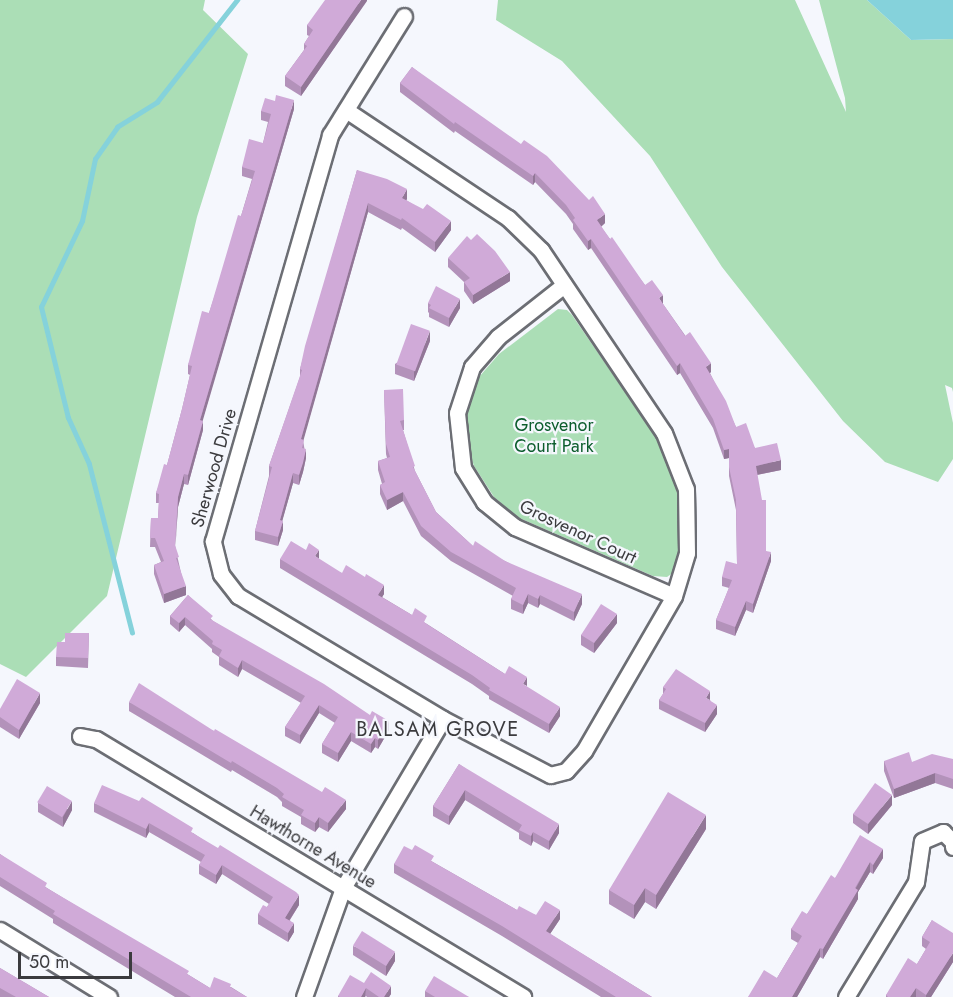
<!DOCTYPE html>
<html>
<head>
<meta charset="utf-8">
<style>
	body { margin:0 }
	#map { position:relative; width:953px; height:997px; overflow:hidden; background:#f5f7fd; font-family:Jost,sans-serif }
	div>[style] { position:absolute }
	.green>* { inset:0; background:#abdeb6 }
	.water>* { inset:0; background:#85d2db }
	.stream>* { height:4.5px; margin:-2.25px; padding:0 2.25px; transform-origin:2.25px; border-radius:2.25px; background:#85d2db }
	.roads { filter:drop-shadow(2px 0 #6c6e74) drop-shadow(-2px 0 #6c6e74) drop-shadow(0 2px #6c6e74) drop-shadow(0 -2px #6c6e74) }
	.minor>* { height:15px; margin:-7.5px; padding:0 7.5px; transform-origin:7.5px; border-radius:7.5px; background:#fff }
	.wall>* { inset:0; background:#b392ba }
	.shaded-wall>* { inset:0; background:#927797 }
	.building>* { inset:0; background:#d0aad8; transform-origin:0 0 }
	span { translate:-50% -50%; white-space:nowrap; text-align:center; line-height:1.15; -webkit-text-stroke:4.5px #f5f7fd; paint-order:stroke }
	.park-label { font-size:18px; color:#0c5d2d }
	.street-label { font-size:18px; color:#3b3b3e }
	.neighbourhood-label { font-size:20px; color:#3b3b3e; letter-spacing:1.5px }
	.scale { position:absolute; left:18px; top:952px; width:114px; height:27px; box-sizing:border-box; border:3px solid #3b3b3e; border-top:0; padding-left:8px; font-size:18px; line-height:21px; white-space:nowrap; color:#3b3b3e; -webkit-text-stroke:4px #f5f7fd; paint-order:stroke }
</style>
</head>
<body>
<div id="map">
	<div class="green">
		<div style="clip-path:polygon(0 0,205px 0,203px 10px,248px 54px,197px 217px,107px 596px,26px 677px,0 664px)"></div>
		<div style="clip-path:polygon(498px 0,795px 0,846px 112px,845px 98px,819px 0,867px 0,911px 40px,953px 39px,953px 392px,952px 388px,945px 385px,953px 423px,953px 459px,938px 482px,885px 462px,843px 421px,722px 267px,650px 156px,562px 61px,496px 20px)"></div>
		<div style="clip-path:polygon(558px 309px,567px 310px,572px 315px,662px 446px,674px 478px,681px 512px,678px 558px,674px 572px,667px 577px,653px 576px,517px 517px,494px 497px,474px 466px,466px 440px,465px 417px,479px 377px,499px 354px)"></div>
	</div>
	<div class="water">
		<div style="clip-path:polygon(867px 0,953px 0,953px 39px,911px 40px)"></div>
	</div>
	<div class="stream">
		<div style="left:132px;top:633px;width:174px;rotate:-104.3deg"></div>
		<div style="left:89px;top:464px;width:51px;rotate:-114.5deg"></div>
		<div style="left:68px;top:418px;width:114px;rotate:-103.7deg"></div>
		<div style="left:41px;top:307px;width:95px;rotate:-64.5deg"></div>
		<div style="left:82px;top:221px;width:63px;rotate:-78.2deg"></div>
		<div style="left:95px;top:159px;width:39px;rotate:-55deg"></div>
		<div style="left:117px;top:127px;width:47px;rotate:-32deg"></div>
		<div style="left:157px;top:102px;width:130px;rotate:-51.9deg"></div>
	</div>
	<div class="roads">
		<div class="minor">
			<div style="left:346px;top:110px;width:195px;rotate:33.7deg"></div>
			<div style="left:508px;top:218px;width:46px;rotate:44.1deg"></div>
			<div style="left:541px;top:250px;width:220px;rotate:56.1deg"></div>
			<div style="left:664px;top:433px;width:60px;rotate:68.6deg"></div>
			<div style="left:686px;top:489px;width:64px;rotate:89.1deg"></div>
			<div style="left:687px;top:553px;width:45px;rotate:106.8deg"></div>
			<div style="left:674px;top:596px;width:179px;rotate:120.1deg"></div>
			<div style="left:584px;top:751px;width:27px;rotate:132deg"></div>
			<div style="left:566px;top:771px;width:16px;rotate:166deg"></div>
			<div style="left:550px;top:775px;width:121px;rotate:-152.4deg"></div>
			<div style="left:443px;top:719px;width:239px;rotate:-149deg"></div>
			<div style="left:238px;top:596px;width:28px;rotate:-128deg"></div>
			<div style="left:221px;top:574px;width:34px;rotate:-104deg"></div>
			<div style="left:213px;top:541px;width:423px;rotate:-73.9deg"></div>
			<div style="left:330px;top:135px;width:140px;rotate:-58.1deg"></div>
			<div style="left:564px;top:285px;width:84px;rotate:141.8deg"></div>
			<div style="left:498px;top:337px;width:40px;rotate:131deg"></div>
			<div style="left:472px;top:367px;width:48px;rotate:108.1deg"></div>
			<div style="left:457px;top:413px;width:55px;rotate:83.8deg"></div>
			<div style="left:463px;top:468px;width:40px;rotate:58deg"></div>
			<div style="left:484px;top:502px;width:40px;rotate:39deg"></div>
			<div style="left:515px;top:527px;width:173px;rotate:23.5deg"></div>
			<div style="left:80px;top:736px;width:16px;rotate:11deg"></div>
			<div style="left:96px;top:739px;width:499px;rotate:31.1deg"></div>
			<div style="left:0;top:930px;width:128px;rotate:31.6deg"></div>
			<div style="left:304px;top:997px;width:116px;rotate:-70.3deg"></div>
			<div style="left:343px;top:888px;width:196px;rotate:-59.4deg"></div>
			<div style="left:846px;top:997px;width:135px;rotate:-58.7deg"></div>
			<div style="left:916px;top:882px;width:41px;rotate:-81.7deg"></div>
			<div style="left:922px;top:841px;width:23px;rotate:-23deg"></div>
			<div style="left:943px;top:832px;width:14px;rotate:45deg"></div>
			<div style="left:953px;top:842px;width:5px;rotate:90deg"></div>
		</div>
	</div>
	<div class="wall">
		<div style="clip-path:polygon(367px 0,301px 96px,285px 86px,285px 76px,304px 50px,304px 44px,309px 36px,307px 35px,307px 25px)"></div>
		<div style="clip-path:polygon(412px 67px,605px 223px,601px 227px,610px 239px,645px 285px,663px 304px,711px 372px,710px 373px,736px 427px,755px 448px,781px 470px,757px 475px,766px 551px,771px 561px,753px 613px,746px 610px,735px 636px,716px 629px,716px 620px,729px 588px,722px 586px,722px 577px,737px 564px,736px 510px,729px 476px,729px 458px,724px 459px,713px 428px,680px 373px,677px 375px,591px 248px,588px 250px,573px 229px,573px 224px,566px 214px,535px 182px,533px 185px,455px 131px,454px 133px,400px 92px,400px 83px)"></div>
		<div style="clip-path:polygon(294px 109px,202px 421px,203px 430px,188px 485px,184px 484px,178px 507px,175px 546px,186px 595px,164px 603px,154px 574px,154px 565px,161px 562px,155px 547px,150px 547px,151px 518px,158px 518px,159px 503px,156px 503px,156px 493px,167px 465px,182px 409px,190px 375px,188px 374px,188px 365px,209px 313px,241px 216px,252px 179px,242px 176px,242px 167px,263px 143px,268px 122px,261px 120px,261px 111px)"></div>
		<div style="clip-path:polygon(357px 170px,407px 199px,406px 200px,451px 230px,435px 252px,402px 228px,401px 230px,368px 212px,303px 440px,306px 458px,303px 472px,299px 485px,293px 483px,282px 521px,283px 530px,278px 546px,255px 540px,255px 531px,269px 476px,269px 466px,300px 377px,300px 369px)"></div>
		<div style="clip-path:polygon(448px 258px,510px 281px,473px 304px,464px 291px,464px 282px,448px 267px)"></div>
		<div style="clip-path:polygon(428px 303px,460px 308px,449px 327px,429px 317px,429px 313px,428px 312px)"></div>
		<div style="clip-path:polygon(430px 341px,414px 381px,395px 374px,395px 364px)"></div>
		<div style="clip-path:polygon(384px 390px,404px 420px,404px 430px,403px 430px,415px 471px,436px 512px,473px 546px,505px 561px,582px 604px,574px 621px,540px 604px,538px 608px,528px 603px,523px 614px,511px 609px,511px 599px,513px 596px,451px 561px,421px 536px,403px 501px,387px 510px,380px 494px,380px 485px,382px 484px,378px 470px,378px 461px,387px 458px,386px 454px)"></div>
		<div style="clip-path:polygon(280px 559px,342px 573px,384px 594px,382px 597px,427px 624px,505px 674px,527px 687px,560px 716px,549px 733px,489px 699px,489px 696px,472px 684px,280px 568px)"></div>
		<div style="clip-path:polygon(188px 595px,213px 621px,389px 730px,378px 749px,375px 747px,371px 753px,351px 741px,338px 762px,322px 753px,322px 744px,335px 723px,319px 713px,300px 744px,285px 736px,285px 727px,301px 703px,242px 669px,238px 677px,219px 665px,219px 657px,212px 652px,212px 649px,185px 625px,179px 632px,170px 624px,170px 616px)"></div>
		<div style="clip-path:polygon(617px 623px,594px 653px,581px 645px,581px 635px)"></div>
		<div style="clip-path:polygon(89px 633px,88px 668px,56px 666px,56px 657px,65px 642px)"></div>
		<div style="clip-path:polygon(663px 687px,710px 700px,717px 714px,705px 732px,659px 709px,659px 700px,663px 694px)"></div>
		<div style="clip-path:polygon(129px 702px,214px 731px,346px 809px,328px 832px,319px 827px,315px 832px,301px 824px,301px 817px,282px 806px,282px 802px,277px 797px,232px 770px,231px 772px,129px 711px)"></div>
		<div style="clip-path:polygon(40px 703px,19px 739px,0 727px,0 709px)"></div>
		<div style="clip-path:polygon(953px 759px,953px 789px,935px 783px,894px 798px,884px 771px,884px 761px,912px 762px)"></div>
		<div style="clip-path:polygon(459px 764px,559px 833px,549px 850px,533px 841px,531px 846px,519px 839px,519px 833px,465px 800px,449px 825px,433px 816px,433px 806px)"></div>
		<div style="clip-path:polygon(38px 803px,72px 810px,63px 827px,38px 812px)"></div>
		<div style="clip-path:polygon(94px 803px,193px 833px,299px 905px,290px 920px,294px 932px,288px 942px,258px 924px,258px 914px,267px 907px,269px 904px,222px 874px,216px 884px,199px 874px,199px 865px,201px 862px,149px 832px,146px 838px,94px 812px)"></div>
		<div style="clip-path:polygon(892px 805px,868px 834px,853px 823px,853px 814px)"></div>
		<div style="clip-path:polygon(706px 829px,656px 909px,645px 902px,634px 919px,609px 904px,609px 890px)"></div>
		<div style="clip-path:polygon(883px 849px,883px 858px,873px 874px,870px 872px,858px 892px,858px 899px,823px 959px,820px 957px,797px 997px,748px 997px,777px 978px,798px 943px,791px 939px,791px 929px,807px 914px,835px 878px)"></div>
		<div style="clip-path:polygon(412px 850px,517px 910px,536px 915px,560px 919px,550px 934px,652px 997px,601px 997px,502px 936px,394px 873px,394px 864px)"></div>
		<div style="clip-path:polygon(0 854px,47px 888px,210px 988px,231px 987px,247px 997px,175px 997px,53px 923px,53px 919px,0 886px)"></div>
		<div style="clip-path:polygon(932px 920px,953px 962px,931px 997px,886px 997px,886px 995px,917px 964px,926px 949px,922px 946px,922px 937px)"></div>
		<div style="clip-path:polygon(353px 946px,395px 961px,386px 976px,353px 955px)"></div>
		<div style="clip-path:polygon(0 968px,49px 997px,0 997px)"></div>
		<div style="clip-path:polygon(364px 983px,391px 994px,389px 997px,367px 997px,366px 996px,365px 997px,338px 997px,338px 996px)"></div>
		<div style="clip-path:polygon(425px 991px,469px 997px,425px 997px)"></div>
	</div>
	<div class="shaded-wall">
		<div style="clip-path:polygon(361px 0,367px 0,367px 1px,301px 96px,301px 87px)"></div>
		<div style="clip-path:polygon(294px 100px,294px 109px,200px 430px,200px 420px)"></div>
		<div style="clip-path:polygon(535px 173px,535px 182px,533px 185px,533px 176px)"></div>
		<div style="clip-path:polygon(407px 189px,407px 199px,402px 207px,402px 198px)"></div>
		<div style="clip-path:polygon(368px 203px,368px 212px,301px 449px,301px 439px)"></div>
		<div style="clip-path:polygon(605px 214px,605px 223px,597px 230px,597px 220px)"></div>
		<div style="clip-path:polygon(451px 221px,451px 230px,435px 252px,435px 242px)"></div>
		<div style="clip-path:polygon(591px 239px,591px 248px,588px 250px,588px 241px)"></div>
		<div style="clip-path:polygon(510px 272px,510px 281px,473px 304px,473px 295px)"></div>
		<div style="clip-path:polygon(663px 295px,663px 305px,659px 298px)"></div>
		<div style="clip-path:polygon(460px 299px,460px 308px,449px 327px,449px 318px)"></div>
		<div style="clip-path:polygon(430px 331px,430px 341px,414px 381px,414px 372px)"></div>
		<div style="clip-path:polygon(680px 363px,680px 373px,677px 375px,677px 366px)"></div>
		<div style="clip-path:polygon(711px 363px,711px 372px,706px 376px,706px 367px)"></div>
		<div style="clip-path:polygon(203px 421px,203px 430px,188px 485px,188px 475px)"></div>
		<div style="clip-path:polygon(306px 449px,306px 458px,303px 472px,299px 485px,299px 475px)"></div>
		<div style="clip-path:polygon(729px 449px,729px 458px,724px 459px,724px 450px)"></div>
		<div style="clip-path:polygon(781px 460px,781px 470px,756px 475px,756px 466px)"></div>
		<div style="clip-path:polygon(293px 473px,293px 483px,280px 529px,280px 520px)"></div>
		<div style="clip-path:polygon(184px 474px,184px 484px,178px 507px,175px 554px,178px 497px)"></div>
		<div style="clip-path:polygon(403px 492px,403px 501px,387px 510px,387px 500px)"></div>
		<div style="clip-path:polygon(283px 521px,283px 530px,278px 546px,278px 537px)"></div>
		<div style="clip-path:polygon(319px 550px,319px 559px,315px 556px)"></div>
		<div style="clip-path:polygon(771px 552px,771px 561px,753px 613px,753px 604px)"></div>
		<div style="clip-path:polygon(384px 585px,384px 594px,378px 604px,378px 595px)"></div>
		<div style="clip-path:polygon(186px 586px,186px 595px,164px 603px,164px 594px)"></div>
		<div style="clip-path:polygon(528px 594px,528px 603px,523px 614px,523px 605px)"></div>
		<div style="clip-path:polygon(582px 594px,582px 604px,574px 621px,574px 612px)"></div>
		<div style="clip-path:polygon(540px 595px,540px 604px,538px 608px,538px 599px)"></div>
		<div style="clip-path:polygon(746px 601px,746px 610px,735px 636px,735px 627px)"></div>
		<div style="clip-path:polygon(617px 614px,617px 623px,594px 653px,594px 643px)"></div>
		<div style="clip-path:polygon(185px 617px,185px 625px,179px 632px,179px 623px)"></div>
		<div style="clip-path:polygon(242px 660px,242px 669px,238px 677px,238px 668px)"></div>
		<div style="clip-path:polygon(527px 677px,527px 686px,523px 684px)"></div>
		<div style="clip-path:polygon(710px 691px,710px 700px,706px 698px)"></div>
		<div style="clip-path:polygon(40px 693px,40px 703px,19px 739px,19px 730px)"></div>
		<div style="clip-path:polygon(319px 705px,319px 713px,300px 744px,300px 735px)"></div>
		<div style="clip-path:polygon(717px 705px,717px 714px,705px 732px,705px 723px)"></div>
		<div style="clip-path:polygon(560px 707px,560px 716px,549px 733px,549px 724px)"></div>
		<div style="clip-path:polygon(389px 721px,389px 730px,378px 749px,378px 740px)"></div>
		<div style="clip-path:polygon(351px 732px,351px 741px,338px 762px,338px 753px)"></div>
		<div style="clip-path:polygon(375px 738px,375px 747px,371px 753px,371px 744px)"></div>
		<div style="clip-path:polygon(935px 773px,935px 783px,894px 798px,894px 789px)"></div>
		<div style="clip-path:polygon(465px 790px,465px 800px,449px 825px,449px 816px)"></div>
		<div style="clip-path:polygon(892px 795px,892px 805px,868px 834px,868px 824px)"></div>
		<div style="clip-path:polygon(346px 800px,346px 809px,328px 832px,328px 823px)"></div>
		<div style="clip-path:polygon(72px 801px,72px 810px,63px 827px,63px 817px)"></div>
		<div style="clip-path:polygon(706px 815px,706px 829px,656px 909px,656px 895px)"></div>
		<div style="clip-path:polygon(319px 817px,319px 827px,315px 832px,315px 823px)"></div>
		<div style="clip-path:polygon(149px 823px,149px 832px,146px 838px,146px 829px)"></div>
		<div style="clip-path:polygon(559px 824px,559px 833px,549px 850px,549px 841px)"></div>
		<div style="clip-path:polygon(533px 832px,533px 841px,531px 846px,531px 836px)"></div>
		<div style="clip-path:polygon(883px 849px,883px 858px,873px 874px,873px 865px)"></div>
		<div style="clip-path:polygon(870px 862px,870px 872px,858px 892px,858px 899px,823px 959px,823px 949px)"></div>
		<div style="clip-path:polygon(222px 865px,222px 874px,216px 884px,216px 875px)"></div>
		<div style="clip-path:polygon(645px 888px,645px 902px,634px 919px,634px 905px)"></div>
		<div style="clip-path:polygon(299px 895px,299px 905px,285px 927px,285px 918px)"></div>
		<div style="clip-path:polygon(560px 910px,560px 919px,546px 940px,546px 931px)"></div>
		<div style="clip-path:polygon(294px 923px,294px 932px,288px 942px,288px 933px)"></div>
		<div style="clip-path:polygon(820px 948px,820px 957px,797px 997px,792px 997px)"></div>
		<div style="clip-path:polygon(395px 952px,395px 961px,386px 976px,386px 966px)"></div>
		<div style="clip-path:polygon(953px 953px,953px 962px,931px 997px,926px 997px,926px 995px)"></div>
		<div style="clip-path:polygon(391px 986px,391px 994px,389px 997px,384px 997px)"></div>
		<div style="clip-path:polygon(366px 988px,365px 997px,361px 997px)"></div>
		<div style="clip-path:polygon(916px 988px,916px 997px,910px 997px)"></div>
	</div>
	<div class="building">
		<div style="clip-path:polygon(325px 0,361px 0,301px 87px,285px 76px,307px 46px,304px 44px,313px 30px,307px 25px)"></div>
		<div style="clip-path:polygon(412px 67px,521px 144px,524px 140px,547px 156px,589px 200px,593px 196px,605px 214px,597px 220px,610px 239px,612px 237px,645px 285px,652px 280px,663px 295px,659px 298px,685px 336px,690px 332px,711px 363px,706px 367px,726px 401px,736px 427px,746px 423px,755px 448px,777px 443px,781px 460px,756px 466px,762px 500px,766px 500px,766px 551px,771px 552px,753px 604px,746px 601px,735px 627px,716px 620px,732px 580px,722px 577px,726px 561px,737px 564px,736px 500px,729px 467px,729px 449px,724px 450px,713px 419px,680px 363px,677px 366px,591px 239px,588px 241px,573px 220px,575px 218px,566px 205px,535px 173px,533px 176px,455px 122px,454px 124px,400px 83px)"></div>
		<div style="clip-path:polygon(276px 95px,294px 100px,200px 420px,203px 421px,188px 475px,184px 474px,178px 497px,175px 545px,179px 557px,176px 558px,186px 586px,164px 594px,154px 565px,164px 561px,155px 538px,150px 538px,151px 518px,158px 518px,159px 494px,156px 493px,164px 464px,167px 465px,182px 409px,192px 366px,188px 365px,202px 311px,209px 313px,238px 215px,241px 216px,255px 171px,242px 167px,249px 139px,263px 143px,271px 114px,261px 111px,265px 98px,275px 101px)"></div>
		<div style="clip-path:polygon(357px 170px,387px 179px,407px 189px,402px 198px,423px 209px,427px 204px,451px 221px,435px 242px,402px 218px,401px 220px,368px 203px,301px 439px,304px 440px,302px 448px,306px 449px,303px 463px,299px 475px,293px 473px,280px 520px,283px 521px,278px 537px,255px 531px,272px 467px,269px 466px,302px 370px,300px 369px,305px 346px)"></div>
		<div style="clip-path:polygon(477px 234px,495px 251px,510px 272px,473px 295px,464px 282px,470px 278px,448px 258px,467px 236px,471px 240px)"></div>
		<div style="clip-path:polygon(436px 286px,460px 299px,449px 318px,429px 308px,431px 305px,428px 303px)"></div>
		<div style="left:411px;top:324px;width:20px;height:43px;rotate:20deg"></div>
		<div style="clip-path:polygon(403px 389px,404px 420px,400px 421px,415px 466px,413px 467px,436px 512px,473px 546px,475px 541px,505px 561px,582px 594px,574px 612px,540px 595px,538px 599px,528px 594px,523px 605px,511px 599px,516px 588px,451px 552px,421px 526px,403px 492px,387px 500px,380px 485px,385px 482px,378px 461px,390px 457px,386px 444px,384px 390px)"></div>
		<div style="clip-path:polygon(291px 541px,306px 550px,309px 543px,319px 550px,315px 556px,342px 573px,346px 565px,365px 577px,366px 574px,384px 585px,378px 595px,412px 615px,415px 608px,427px 616px,424px 622px,428px 625px,505px 674px,509px 666px,527px 677px,523px 684px,560px 707px,549px 724px,489px 690px,490px 688px,472px 675px,280px 559px)"></div>
		<div style="clip-path:polygon(188px 595px,213px 616px,210px 619px,324px 684px,370px 715px,372px 711px,389px 721px,378px 740px,375px 738px,371px 744px,351px 732px,338px 753px,322px 744px,338px 717px,319px 705px,300px 735px,285px 727px,305px 696px,242px 660px,238px 668px,219px 656px,222px 650px,212px 644px,213px 641px,185px 617px,179px 623px,170px 616px)"></div>
		<div style="clip-path:polygon(601px 604px,617px 614px,594px 643px,581px 635px)"></div>
		<div style="clip-path:polygon(65px 633px,89px 633px,88px 658px,56px 657px,57px 642px,65px 642px)"></div>
		<div style="clip-path:polygon(676px 669px,710px 691px,706px 698px,717px 705px,705px 723px,659px 700px,666px 689px,663px 687px)"></div>
		<div style="clip-path:polygon(17px 679px,40px 693px,19px 730px,0 717px,0 709px)"></div>
		<div style="clip-path:polygon(139px 683px,214px 731px,215px 729px,322px 792px,325px 787px,346px 800px,328px 823px,319px 817px,315px 823px,301px 815px,304px 810px,282px 797px,284px 794px,277px 788px,232px 761px,231px 763px,129px 702px)"></div>
		<div style="clip-path:polygon(909px 752px,912px 762px,932px 754px,953px 759px,953px 779px,935px 773px,894px 789px,884px 761px)"></div>
		<div style="clip-path:polygon(459px 764px,559px 824px,549px 841px,533px 832px,531px 836px,519px 830px,522px 825px,465px 790px,449px 816px,433px 806px)"></div>
		<div style="clip-path:polygon(875px 783px,892px 795px,868px 824px,853px 814px)"></div>
		<div style="clip-path:polygon(102px 785px,139px 801px,142px 797px,193px 828px,191px 832px,218px 848px,220px 845px,296px 892px,299px 895px,285px 918px,294px 923px,288px 933px,258px 914px,263px 905px,267px 907px,273px 897px,222px 865px,216px 875px,199px 865px,205px 855px,149px 823px,146px 829px,94px 803px)"></div>
		<div style="left:47px;top:786px;width:29px;height:19px;rotate:31deg"></div>
		<div style="clip-path:polygon(668px 792px,706px 815px,656px 895px,645px 888px,634px 905px,609px 890px)"></div>
		<div style="clip-path:polygon(860px 835px,883px 849px,873px 865px,870px 862px,855px 888px,858px 890px,823px 949px,820px 948px,792px 997px,748px 997px,764px 970px,777px 978px,802px 936px,791px 929px,802px 911px,807px 914px,831px 875px,835px 878px)"></div>
		<div style="clip-path:polygon(415px 845px,434px 856px,431px 861px,517px 910px,519px 906px,536px 915px,545px 901px,560px 910px,546px 931px,652px 997px,616px 997px,502px 926px,394px 864px,404px 846px,412px 850px)"></div>
		<div style="clip-path:polygon(0 854px,47px 883px,45px 887px,189px 971px,187px 974px,210px 988px,214px 977px,231px 984px,230px 987px,247px 997px,191px 997px,53px 914px,55px 911px,0 877px)"></div>
		<div style="clip-path:polygon(932px 920px,953px 933px,953px 953px,926px 995px,916px 988px,910px 997px,888px 997px,886px 995px,908px 958px,917px 964px,930px 942px,922px 937px)"></div>
		<div style="left:362px;top:931px;width:39px;height:17px;rotate:32deg"></div>
		<div style="clip-path:polygon(0 968px,49px 997px,16px 997px,0 988px)"></div>
		<div style="clip-path:polygon(371px 972px,391px 986px,384px 997px,379px 997px,366px 988px,361px 997px,340px 997px,338px 996px,350px 975px,364px 983px)"></div>
		<div style="clip-path:polygon(434px 976px,469px 997px,435px 997px,425px 991px)"></div>
	</div>
	<div class="park-label">
		<span style="left:554px;top:436px">Grosvenor<br>Court Park</span>
	</div>
	<div class="street-label">
		<span style="left:214px;top:468px;rotate:-74deg">Sherwood Drive</span>
		<span style="left:578px;top:532px;rotate:25deg">Grosvenor Court</span>
		<span style="left:313px;top:847px;rotate:31deg">Hawthorne Avenue</span>
	</div>
	<div class="neighbourhood-label">
		<span style="left:438px;top:729px">BALSAM GROVE</span>
	</div>
	<div class="scale">50 m</div>
</div>
</body>
</html>
